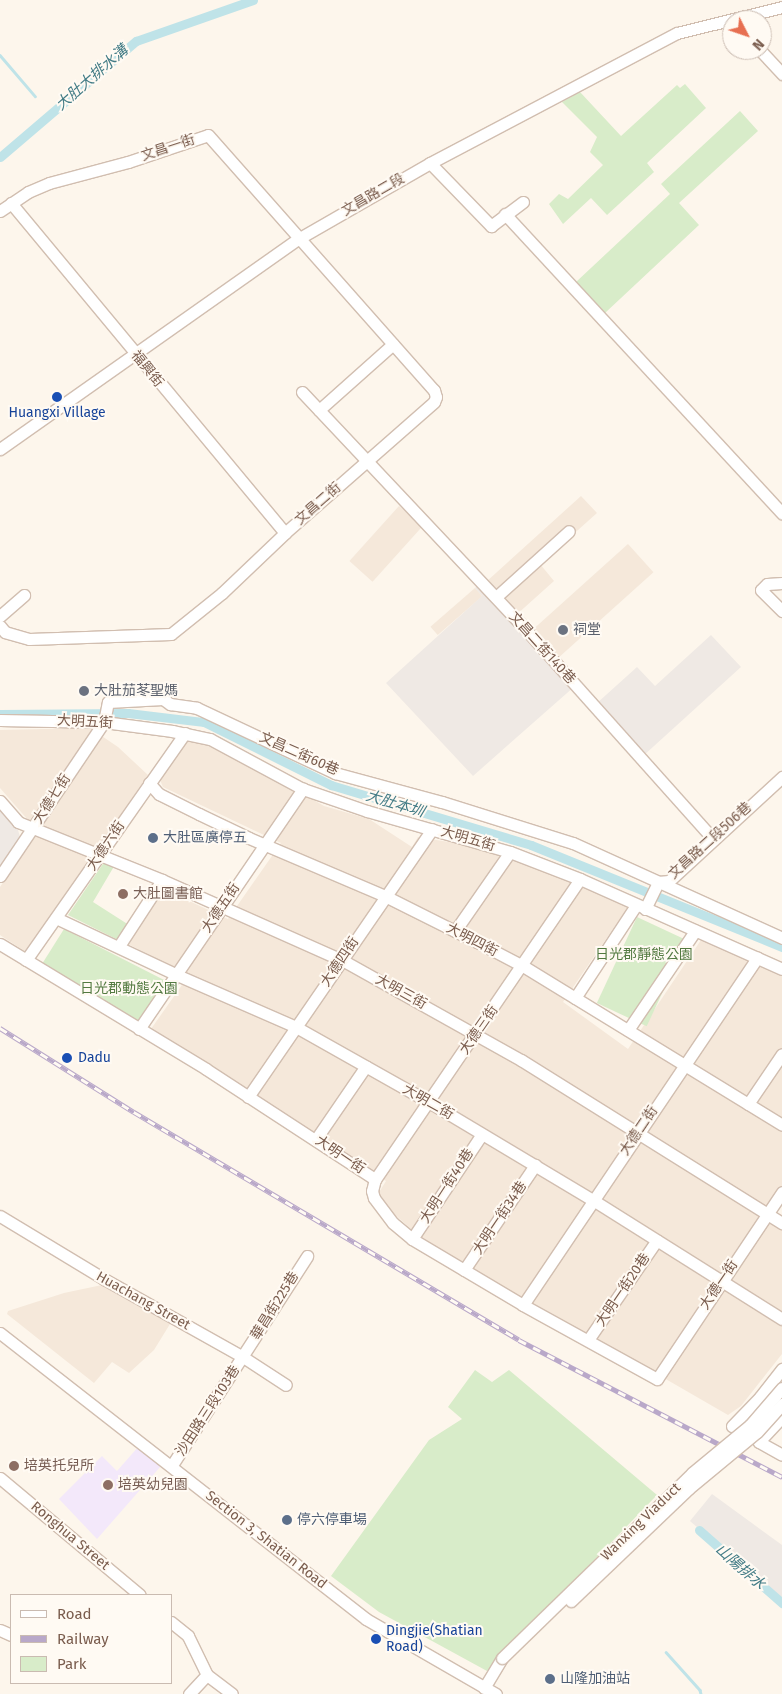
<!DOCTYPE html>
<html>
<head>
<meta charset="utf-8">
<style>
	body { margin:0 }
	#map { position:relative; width:782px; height:1694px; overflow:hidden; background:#fdf6ec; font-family:"Fira Sans","Noto Sans TC",sans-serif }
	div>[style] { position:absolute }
	.residential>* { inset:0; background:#f5e8da; transform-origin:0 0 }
	.industrial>* { inset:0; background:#efe9e4 }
	.education>* { inset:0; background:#f3e8fa }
	.green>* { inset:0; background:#d8ecc9; transform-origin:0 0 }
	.stream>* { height:2.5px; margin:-1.25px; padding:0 1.25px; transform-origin:1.25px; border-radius:1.25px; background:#bfe3e8 }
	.canal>* { height:9px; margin:-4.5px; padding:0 4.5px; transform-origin:4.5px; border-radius:4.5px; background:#bfe3e8 }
	.roads { filter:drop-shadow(1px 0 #d1beb0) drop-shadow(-1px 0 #d1beb0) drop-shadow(0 1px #d1beb0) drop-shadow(0 -1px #d1beb0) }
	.minor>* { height:11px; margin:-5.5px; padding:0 5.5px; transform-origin:5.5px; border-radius:5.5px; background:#fff }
	.rail>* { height:4.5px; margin-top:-2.25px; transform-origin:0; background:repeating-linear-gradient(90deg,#fffaf3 0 8px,#b9a8c9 0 16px); box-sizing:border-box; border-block:1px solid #b9a8c9 }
	.bridges { filter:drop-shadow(1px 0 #d1beb0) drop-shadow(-1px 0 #d1beb0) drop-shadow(0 1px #d1beb0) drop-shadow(0 -1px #d1beb0) }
	.minor-bridge>* { height:11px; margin:-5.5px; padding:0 5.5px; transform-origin:5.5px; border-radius:5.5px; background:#fff }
	.dots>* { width:14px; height:14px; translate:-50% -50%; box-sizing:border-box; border:2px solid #fffaf3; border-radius:50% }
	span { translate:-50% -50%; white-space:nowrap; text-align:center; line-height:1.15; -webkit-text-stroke:4px #fffaf3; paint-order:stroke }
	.street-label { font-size:14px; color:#7a5c4d }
	.transit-label { font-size:14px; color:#164399 }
	.left { translate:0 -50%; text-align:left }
	.worship-label { font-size:14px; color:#5b616d }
	.service-label { font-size:14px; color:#4e5e75 }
	.education-label { font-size:14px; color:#785e54 }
	.park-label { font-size:14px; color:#537a41 }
	.water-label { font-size:15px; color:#437c86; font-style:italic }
	.legend { position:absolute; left:10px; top:1594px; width:162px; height:90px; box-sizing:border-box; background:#fffaf3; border:1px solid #cabbb1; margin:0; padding:6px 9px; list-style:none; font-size:15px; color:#7a5c4d }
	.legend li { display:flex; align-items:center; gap:10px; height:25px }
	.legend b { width:25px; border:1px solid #cabbb1 }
	.north { position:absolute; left:722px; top:10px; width:50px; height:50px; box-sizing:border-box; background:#fffaf3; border:1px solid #cabbb1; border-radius:50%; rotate:131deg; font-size:14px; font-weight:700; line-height:20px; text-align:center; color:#7a5c4d }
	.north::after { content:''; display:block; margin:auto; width:18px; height:22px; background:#e76f51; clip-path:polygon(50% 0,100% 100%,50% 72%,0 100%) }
</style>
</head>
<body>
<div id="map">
	<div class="residential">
		<div style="clip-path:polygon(581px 496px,597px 513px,540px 564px,554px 581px,515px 616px,486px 582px)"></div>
		<div style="left:399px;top:506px;width:31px;height:74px;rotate:42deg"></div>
		<div style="left:628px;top:544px;width:38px;height:132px;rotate:48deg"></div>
		<div style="left:475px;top:588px;width:11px;height:59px;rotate:49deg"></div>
		<div style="clip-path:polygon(90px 728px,118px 747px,148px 775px,26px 952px,0 935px,0 887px,42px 824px,28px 820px,0 788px,0 730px)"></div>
		<div style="clip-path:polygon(193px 739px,271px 775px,324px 806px,369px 819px,412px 847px,418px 837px,461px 844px,527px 864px,585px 886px,628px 907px,563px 1002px,628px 1049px,701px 940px,782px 974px,782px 1188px,761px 1215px,782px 1230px,782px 1354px,741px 1406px,728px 1415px,560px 1318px,451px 1258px,421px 1238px,381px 1202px,378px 1194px,386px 1181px,218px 1070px,151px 1029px,189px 975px,128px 944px,161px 888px,228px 919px,281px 843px,163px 787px,160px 780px,182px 745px)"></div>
		<div style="clip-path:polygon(102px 1285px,170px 1324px,154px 1350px,129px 1373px,112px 1362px,94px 1383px,7px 1314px,8px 1311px,64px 1293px)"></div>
	</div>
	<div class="industrial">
		<div style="clip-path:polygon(482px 582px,575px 686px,473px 776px,386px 683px,482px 596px,475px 588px)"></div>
		<div style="clip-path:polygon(711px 635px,741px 667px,643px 756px,596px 704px,637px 667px,655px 686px)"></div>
		<div style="clip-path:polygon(0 811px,18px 830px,20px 837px,0 868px)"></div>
		<div style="clip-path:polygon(712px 1494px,782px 1545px,782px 1602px,690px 1521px)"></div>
	</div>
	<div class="education">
		<div style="clip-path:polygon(139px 1446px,161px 1466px,97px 1539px,59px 1499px,102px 1456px,117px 1471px)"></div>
	</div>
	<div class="green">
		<div style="clip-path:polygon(685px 84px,706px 108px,647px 163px,654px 172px,607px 215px,591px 198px,563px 224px,549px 204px,559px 194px,568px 199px,603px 165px,590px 152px,597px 137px,562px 102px,580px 92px,621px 136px,677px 85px,680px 88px)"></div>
		<div style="clip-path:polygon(740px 111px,758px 131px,679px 203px,699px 225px,605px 313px,576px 282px,670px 194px,661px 184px)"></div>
		<div style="clip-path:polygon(107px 858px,116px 863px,93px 902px,129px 925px,120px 941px,68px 915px)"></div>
		<div style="left:637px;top:917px;width:55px;height:95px;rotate:25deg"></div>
		<div style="clip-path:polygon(64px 929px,168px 982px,141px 1023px,42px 964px)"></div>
		<div style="clip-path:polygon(475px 1370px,492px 1382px,509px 1370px,657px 1495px,487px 1671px,379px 1612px,331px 1576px,429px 1440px,462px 1419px,448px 1407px)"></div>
	</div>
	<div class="stream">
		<div style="left:0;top:55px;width:54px;rotate:49.5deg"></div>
		<div style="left:666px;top:1652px;width:51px;rotate:48.2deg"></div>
		<div style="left:700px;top:1690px;width:4px;rotate:76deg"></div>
	</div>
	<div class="canal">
		<div style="left:0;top:157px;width:179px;rotate:-40.5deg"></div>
		<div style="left:136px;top:41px;width:124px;rotate:-19.3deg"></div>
		<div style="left:0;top:714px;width:128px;rotate:-0.4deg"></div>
		<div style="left:128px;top:713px;width:77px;rotate:6.8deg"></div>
		<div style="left:204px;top:722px;width:142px;rotate:26.4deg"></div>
		<div style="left:331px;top:785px;width:209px;rotate:16.7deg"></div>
		<div style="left:531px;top:845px;width:271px;rotate:22.1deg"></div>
		<div style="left:699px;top:1530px;width:111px;rotate:41.3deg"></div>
	</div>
	<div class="roads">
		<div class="minor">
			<div style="left:760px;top:50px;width:33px;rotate:47deg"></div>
			<div style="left:430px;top:163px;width:88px;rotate:45.9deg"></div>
			<div style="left:491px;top:226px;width:40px;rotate:-37deg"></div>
			<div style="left:11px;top:203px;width:429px;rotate:50.3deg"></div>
			<div style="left:0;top:211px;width:34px;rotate:-34deg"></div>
			<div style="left:28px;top:192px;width:23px;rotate:-23deg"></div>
			<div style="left:49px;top:183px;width:82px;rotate:-14.9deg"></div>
			<div style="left:128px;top:162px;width:84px;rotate:-18.6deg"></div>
			<div style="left:208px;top:135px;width:341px;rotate:48.5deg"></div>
			<div style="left:434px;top:390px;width:7px;rotate:74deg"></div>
			<div style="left:436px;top:397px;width:5px;rotate:112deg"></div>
			<div style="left:434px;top:402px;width:198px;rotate:138.7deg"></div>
			<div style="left:285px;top:533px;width:87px;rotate:136.4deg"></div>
			<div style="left:222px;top:593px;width:65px;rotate:141.2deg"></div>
			<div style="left:171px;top:634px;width:142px;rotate:178deg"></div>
			<div style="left:29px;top:639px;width:25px;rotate:-164deg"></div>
			<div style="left:5px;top:632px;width:8px;rotate:-130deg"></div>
			<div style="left:505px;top:214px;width:408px;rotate:47.2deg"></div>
			<div style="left:302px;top:392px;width:318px;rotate:46.7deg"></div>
			<div style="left:520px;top:623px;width:290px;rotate:48.2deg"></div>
			<div style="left:319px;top:410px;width:99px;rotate:-41.7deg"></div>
			<div style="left:0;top:449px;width:365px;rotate:-35.2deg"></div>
			<div style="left:298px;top:239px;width:152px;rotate:-29.9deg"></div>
			<div style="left:430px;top:163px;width:279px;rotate:-27.8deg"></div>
			<div style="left:677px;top:33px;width:108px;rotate:-13.9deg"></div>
			<div style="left:782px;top:583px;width:15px;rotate:176deg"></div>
			<div style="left:767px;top:584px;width:8px;rotate:135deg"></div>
			<div style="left:761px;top:590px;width:30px;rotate:45deg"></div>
			<div style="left:496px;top:597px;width:98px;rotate:-42.1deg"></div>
			<div style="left:0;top:616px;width:32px;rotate:-41deg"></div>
			<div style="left:0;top:720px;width:104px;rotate:1.1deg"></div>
			<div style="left:104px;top:722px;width:69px;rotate:7.5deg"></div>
			<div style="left:172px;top:731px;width:39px;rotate:12deg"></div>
			<div style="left:210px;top:739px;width:106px;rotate:28.3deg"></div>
			<div style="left:303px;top:789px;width:68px;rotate:19deg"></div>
			<div style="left:367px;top:811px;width:149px;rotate:16deg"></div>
			<div style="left:510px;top:852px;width:75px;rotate:21.1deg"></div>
			<div style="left:580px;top:879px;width:221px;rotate:24deg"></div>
			<div style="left:149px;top:783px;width:15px;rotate:48deg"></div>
			<div style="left:159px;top:794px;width:45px;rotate:26.6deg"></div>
			<div style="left:199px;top:814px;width:55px;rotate:25.6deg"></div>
			<div style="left:249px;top:838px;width:148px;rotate:23.1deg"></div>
			<div style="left:385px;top:896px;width:103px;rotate:26.6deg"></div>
			<div style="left:477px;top:942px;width:52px;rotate:27.6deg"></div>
			<div style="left:523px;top:966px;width:304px;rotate:31.5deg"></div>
			<div style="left:0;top:801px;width:28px;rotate:49deg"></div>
			<div style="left:18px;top:822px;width:155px;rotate:21.9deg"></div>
			<div style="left:162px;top:880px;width:197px;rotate:24deg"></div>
			<div style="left:342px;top:960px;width:205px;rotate:29.2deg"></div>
			<div style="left:521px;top:1060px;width:308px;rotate:32deg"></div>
			<div style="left:0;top:876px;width:186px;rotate:-56deg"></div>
			<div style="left:104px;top:722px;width:20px;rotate:-79deg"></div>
			<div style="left:108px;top:702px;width:55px;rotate:-3.1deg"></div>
			<div style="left:163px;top:699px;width:9px;rotate:36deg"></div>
			<div style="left:170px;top:704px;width:27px;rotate:8deg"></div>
			<div style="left:197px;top:708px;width:153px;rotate:25.2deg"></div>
			<div style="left:335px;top:773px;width:111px;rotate:15.2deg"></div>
			<div style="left:442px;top:802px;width:137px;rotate:17.4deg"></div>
			<div style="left:573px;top:843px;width:230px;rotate:24.4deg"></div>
			<div style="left:580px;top:879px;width:363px;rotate:124.3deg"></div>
			<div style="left:375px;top:1179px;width:12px;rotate:104deg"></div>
			<div style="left:372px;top:1191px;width:7px;rotate:74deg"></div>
			<div style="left:374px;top:1198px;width:31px;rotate:53deg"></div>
			<div style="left:393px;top:1223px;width:25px;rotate:40deg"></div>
			<div style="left:412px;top:1239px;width:129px;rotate:30.7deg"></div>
			<div style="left:523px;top:1305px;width:153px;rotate:28.9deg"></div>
			<div style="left:657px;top:1379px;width:225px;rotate:-56.2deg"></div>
			<div style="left:658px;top:882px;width:11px;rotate:-5deg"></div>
			<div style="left:669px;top:881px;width:154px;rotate:-42.6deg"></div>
			<div style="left:645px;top:909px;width:30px;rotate:-64deg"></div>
			<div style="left:56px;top:918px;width:134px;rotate:25.2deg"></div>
			<div style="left:177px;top:975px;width:130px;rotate:23.6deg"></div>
			<div style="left:296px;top:1027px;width:153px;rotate:29.4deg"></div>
			<div style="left:429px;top:1102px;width:191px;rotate:30.9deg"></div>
			<div style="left:593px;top:1200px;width:223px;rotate:32.2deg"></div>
			<div style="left:455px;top:931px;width:96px;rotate:-55.2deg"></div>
			<div style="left:0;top:944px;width:241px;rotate:31.2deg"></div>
			<div style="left:206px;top:1069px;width:202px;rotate:33.1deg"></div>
			<div style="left:119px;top:946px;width:79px;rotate:-56.9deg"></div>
			<div style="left:26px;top:960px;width:277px;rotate:-55deg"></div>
			<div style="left:575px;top:998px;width:111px;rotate:-56.7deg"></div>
			<div style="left:139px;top:1029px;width:291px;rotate:-55.7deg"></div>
			<div style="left:628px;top:1030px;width:120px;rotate:-55.9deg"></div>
			<div style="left:248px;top:1097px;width:325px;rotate:-55.5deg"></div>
			<div style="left:748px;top:1104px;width:60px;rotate:-55.8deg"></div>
			<div style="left:316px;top:1139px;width:88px;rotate:-55.6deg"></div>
			<div style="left:0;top:1216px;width:122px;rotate:31.2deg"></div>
			<div style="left:104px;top:1279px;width:159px;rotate:29.3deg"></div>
			<div style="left:243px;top:1357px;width:51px;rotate:33.1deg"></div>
			<div style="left:412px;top:1239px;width:126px;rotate:-56.3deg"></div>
			<div style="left:464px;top:1270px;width:127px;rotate:-55.9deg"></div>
			<div style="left:523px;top:1305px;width:419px;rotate:-56deg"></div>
			<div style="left:0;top:1333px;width:464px;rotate:38deg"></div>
			<div style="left:366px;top:1619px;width:150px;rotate:30deg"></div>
			<div style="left:588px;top:1340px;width:121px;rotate:-55.4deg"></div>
			<div style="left:782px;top:1417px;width:34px;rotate:133deg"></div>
			<div style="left:759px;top:1442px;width:26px;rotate:29deg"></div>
			<div style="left:732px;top:1426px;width:40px;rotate:-46deg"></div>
			<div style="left:760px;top:1397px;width:36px;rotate:-52deg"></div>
			<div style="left:172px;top:1465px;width:249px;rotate:-57.1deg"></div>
			<div style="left:0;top:1478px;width:182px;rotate:39.9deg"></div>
			<div style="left:171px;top:1622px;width:22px;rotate:39deg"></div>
			<div style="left:188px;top:1636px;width:43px;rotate:64deg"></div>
			<div style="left:207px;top:1675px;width:31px;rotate:37deg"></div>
			<div style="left:0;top:1630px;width:12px;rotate:24deg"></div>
			<div style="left:484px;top:1688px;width:35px;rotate:-59deg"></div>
			<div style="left:189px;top:1694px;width:26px;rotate:-47deg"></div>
		</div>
	</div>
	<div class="rail">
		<div style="left:0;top:1028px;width:158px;rotate:32.1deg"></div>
		<div style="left:134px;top:1112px;width:447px;rotate:30.6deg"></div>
		<div style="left:519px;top:1340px;width:297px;rotate:27.5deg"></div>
	</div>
	<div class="bridges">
		<div class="minor-bridge">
			<div style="left:571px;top:1601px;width:162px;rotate:-43.7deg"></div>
			<div style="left:688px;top:1489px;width:89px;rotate:-39.6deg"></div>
			<div style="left:757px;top:1432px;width:38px;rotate:-48deg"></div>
			<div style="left:502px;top:1658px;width:265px;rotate:-44.2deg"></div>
			<div style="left:692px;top:1473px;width:75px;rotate:-39.6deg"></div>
			<div style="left:750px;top:1425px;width:49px;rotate:-49.1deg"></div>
		</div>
	</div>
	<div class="dots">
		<div style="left:57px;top:397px;background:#1a4fb4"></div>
		<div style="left:563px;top:630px;background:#6b7280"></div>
		<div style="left:84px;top:691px;background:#6b7280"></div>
		<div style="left:153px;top:838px;background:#5c6f8a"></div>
		<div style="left:123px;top:894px;background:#8d6e63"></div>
		<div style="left:67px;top:1058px;background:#1a4fb4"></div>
		<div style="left:14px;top:1466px;background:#8d6e63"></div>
		<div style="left:108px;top:1485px;background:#8d6e63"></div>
		<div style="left:287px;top:1520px;background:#5c6f8a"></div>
		<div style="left:376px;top:1639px;background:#1a4fb4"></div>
		<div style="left:550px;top:1679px;background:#5c6f8a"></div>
	</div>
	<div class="street-label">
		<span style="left:168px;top:148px;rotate:-18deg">文昌一街</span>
		<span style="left:373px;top:195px;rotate:-30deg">文昌路二段</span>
		<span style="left:147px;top:369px;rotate:51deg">福興街</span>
		<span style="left:318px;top:504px;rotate:-41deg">文昌二街</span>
		<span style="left:542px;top:648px;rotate:48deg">文昌二街140巷</span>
		<span style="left:85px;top:722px;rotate:3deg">大明五街</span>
		<span style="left:299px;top:754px;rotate:24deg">文昌二街60巷</span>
		<span style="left:52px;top:799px;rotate:-57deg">大德七街</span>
		<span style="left:468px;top:839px;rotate:16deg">大明五街</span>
		<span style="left:710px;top:841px;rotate:-42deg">文昌路二段506巷</span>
		<span style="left:106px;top:846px;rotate:-56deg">大德六街</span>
		<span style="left:221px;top:908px;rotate:-56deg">大德五街</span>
		<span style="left:472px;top:940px;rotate:27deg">大明四街</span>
		<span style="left:340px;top:962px;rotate:-56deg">大德四街</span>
		<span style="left:401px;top:992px;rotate:29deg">大明三街</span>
		<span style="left:479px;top:1030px;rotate:-55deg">大德三街</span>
		<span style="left:428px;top:1102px;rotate:30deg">大明二街</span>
		<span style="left:639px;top:1131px;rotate:-56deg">大德二街</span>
		<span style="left:340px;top:1155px;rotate:34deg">大明一街</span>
		<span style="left:447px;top:1186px;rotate:-57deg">大明一街40巷</span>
		<span style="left:500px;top:1218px;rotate:-56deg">大明一街34巷</span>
		<span style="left:719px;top:1285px;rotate:-56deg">大德一街</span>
		<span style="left:623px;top:1290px;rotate:-56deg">大明一街20巷</span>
		<span style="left:143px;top:1301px;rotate:29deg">Huachang Street</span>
		<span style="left:275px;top:1306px;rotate:-58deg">華昌街225巷</span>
		<span style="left:208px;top:1411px;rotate:-57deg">沙田路三段103巷</span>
		<span style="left:641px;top:1522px;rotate:-44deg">Wanxing Viaduct</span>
		<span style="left:70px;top:1536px;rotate:40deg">Ronghua Street</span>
		<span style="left:266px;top:1540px;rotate:38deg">Section 3, Shatian Road</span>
	</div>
	<div class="transit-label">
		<span style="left:57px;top:413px">Huangxi Village</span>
		<span class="left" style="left:78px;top:1058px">Dadu</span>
		<span class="left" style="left:386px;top:1639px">Dingjie(Shatian<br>Road)</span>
	</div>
	<div class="worship-label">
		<span class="left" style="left:573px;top:630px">祠堂</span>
		<span class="left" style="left:94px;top:691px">大肚茄苳聖媽</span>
	</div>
	<div class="service-label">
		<span class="left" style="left:163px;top:838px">大肚區廣停五</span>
		<span class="left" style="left:297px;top:1520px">停六停車場</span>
		<span class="left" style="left:560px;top:1679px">山隆加油站</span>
	</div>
	<div class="education-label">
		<span class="left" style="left:133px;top:894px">大肚圖書館</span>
		<span class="left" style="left:24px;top:1466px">培英托兒所</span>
		<span class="left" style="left:118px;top:1485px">培英幼兒園</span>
	</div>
	<div class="park-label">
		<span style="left:644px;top:955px">日光郡靜態公園</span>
		<span style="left:129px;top:989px">日光郡動態公園</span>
	</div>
	<div class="water-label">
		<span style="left:92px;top:78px;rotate:-41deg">大肚大排水溝</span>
		<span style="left:395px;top:804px;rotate:17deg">大肚本圳</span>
		<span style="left:740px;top:1567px;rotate:41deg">山陽排水</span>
	</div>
	<ul class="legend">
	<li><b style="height:6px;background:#fff"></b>Road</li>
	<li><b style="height:6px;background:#b9a8c9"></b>Railway</li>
	<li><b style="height:14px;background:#d8ecc9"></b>Park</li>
	</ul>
	<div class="north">N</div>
</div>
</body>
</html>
